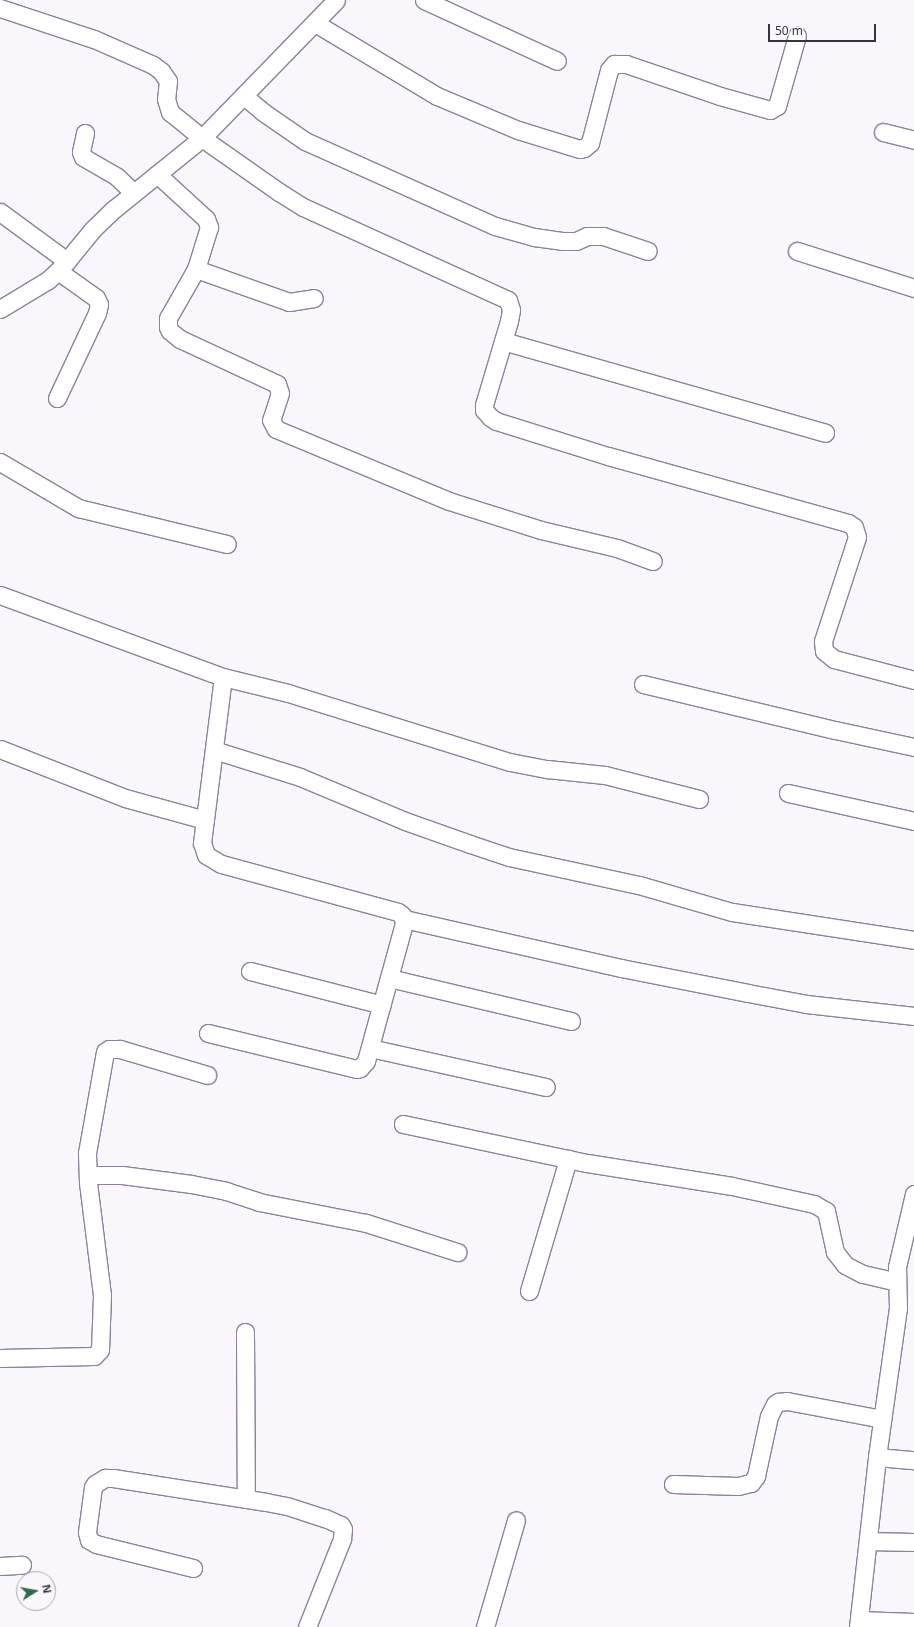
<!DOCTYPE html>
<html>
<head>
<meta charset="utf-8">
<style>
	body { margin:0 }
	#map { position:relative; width:914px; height:1627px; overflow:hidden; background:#f9f7fc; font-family:"Noto Sans",sans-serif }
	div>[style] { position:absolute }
	.roads { filter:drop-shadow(1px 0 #8c8299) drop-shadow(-1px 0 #8c8299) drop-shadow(0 1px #8c8299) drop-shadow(0 -1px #8c8299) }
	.minor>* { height:17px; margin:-8.5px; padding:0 8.5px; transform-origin:8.5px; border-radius:8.5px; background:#fff }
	span { translate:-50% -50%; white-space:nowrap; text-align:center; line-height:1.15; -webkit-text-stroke:4px #f9f7fc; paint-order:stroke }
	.north { position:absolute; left:16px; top:1571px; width:40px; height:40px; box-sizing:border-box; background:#f9f7fc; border:1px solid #aca9b0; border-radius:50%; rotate:79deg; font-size:11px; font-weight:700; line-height:16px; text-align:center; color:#38343e }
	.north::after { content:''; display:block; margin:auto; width:14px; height:18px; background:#33694f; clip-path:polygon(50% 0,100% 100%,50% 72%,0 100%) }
	.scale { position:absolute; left:768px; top:24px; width:108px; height:18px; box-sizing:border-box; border:2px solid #38343e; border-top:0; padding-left:5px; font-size:12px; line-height:14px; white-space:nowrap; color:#38343e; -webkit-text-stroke:3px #f9f7fc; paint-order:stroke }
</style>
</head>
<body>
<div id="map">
	<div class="roads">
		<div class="minor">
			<div style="left:424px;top:0;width:146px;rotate:24.6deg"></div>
			<div style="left:0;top:8px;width:99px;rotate:18.3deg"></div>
			<div style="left:94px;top:39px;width:64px;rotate:23.8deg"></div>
			<div style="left:153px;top:65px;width:10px;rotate:37deg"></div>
			<div style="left:161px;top:71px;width:12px;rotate:55deg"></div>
			<div style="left:168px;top:81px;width:18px;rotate:96deg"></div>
			<div style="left:166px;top:99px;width:14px;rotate:73deg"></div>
			<div style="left:170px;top:112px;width:41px;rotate:39.1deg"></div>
			<div style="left:202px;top:138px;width:94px;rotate:35deg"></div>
			<div style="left:279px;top:192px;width:28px;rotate:32deg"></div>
			<div style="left:303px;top:207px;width:225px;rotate:24.4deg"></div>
			<div style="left:508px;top:300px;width:10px;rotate:73deg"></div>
			<div style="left:511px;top:310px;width:11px;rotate:100deg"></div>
			<div style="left:509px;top:321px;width:88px;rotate:106.6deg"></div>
			<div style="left:484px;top:405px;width:5px;rotate:90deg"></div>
			<div style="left:484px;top:410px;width:9px;rotate:49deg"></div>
			<div style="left:490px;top:417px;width:7px;rotate:34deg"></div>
			<div style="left:496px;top:421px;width:117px;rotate:17.4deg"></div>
			<div style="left:608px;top:456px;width:249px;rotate:15.6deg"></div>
			<div style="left:848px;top:523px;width:7px;rotate:34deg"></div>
			<div style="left:854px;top:527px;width:10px;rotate:73deg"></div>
			<div style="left:857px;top:537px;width:109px;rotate:108.1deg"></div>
			<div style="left:823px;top:641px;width:10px;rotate:84deg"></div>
			<div style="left:824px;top:651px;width:13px;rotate:39deg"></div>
			<div style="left:834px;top:659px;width:83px;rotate:14.7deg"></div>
			<div style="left:315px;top:23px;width:142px;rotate:30.9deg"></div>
			<div style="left:437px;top:96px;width:88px;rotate:22.8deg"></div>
			<div style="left:518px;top:130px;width:65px;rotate:17deg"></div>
			<div style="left:580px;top:149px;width:4px;rotate:-14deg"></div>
			<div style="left:584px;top:148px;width:8px;rotate:-40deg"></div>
			<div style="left:590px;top:143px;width:75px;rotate:-75.4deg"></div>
			<div style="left:609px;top:70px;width:8px;rotate:-50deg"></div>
			<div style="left:614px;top:64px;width:12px"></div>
			<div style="left:626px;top:64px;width:99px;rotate:18.8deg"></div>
			<div style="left:720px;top:96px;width:52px;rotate:15.6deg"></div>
			<div style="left:770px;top:110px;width:8px;rotate:-30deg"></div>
			<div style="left:777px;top:106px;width:73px;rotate:-74.1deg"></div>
			<div style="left:244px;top:96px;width:25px;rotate:40deg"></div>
			<div style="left:263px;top:112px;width:51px;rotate:34.6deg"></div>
			<div style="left:305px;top:141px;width:208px;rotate:24.1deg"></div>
			<div style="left:495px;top:226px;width:41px;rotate:15.8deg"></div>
			<div style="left:534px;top:237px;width:28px;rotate:8deg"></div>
			<div style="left:562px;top:241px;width:14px"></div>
			<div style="left:576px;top:241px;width:12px;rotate:-24deg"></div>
			<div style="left:587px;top:236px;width:16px"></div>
			<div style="left:603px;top:236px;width:47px;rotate:18.4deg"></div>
			<div style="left:883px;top:132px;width:32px;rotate:14deg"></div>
			<div style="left:85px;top:133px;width:19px;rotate:102deg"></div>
			<div style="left:81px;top:152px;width:5px;rotate:68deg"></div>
			<div style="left:83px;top:157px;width:39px;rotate:30deg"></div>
			<div style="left:117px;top:177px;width:23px;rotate:43deg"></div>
			<div style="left:157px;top:174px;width:67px;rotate:42.6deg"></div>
			<div style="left:206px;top:219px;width:9px;rotate:69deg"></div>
			<div style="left:209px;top:227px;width:44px;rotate:107.2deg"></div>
			<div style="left:196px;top:269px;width:56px;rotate:119.7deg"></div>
			<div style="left:168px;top:318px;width:9px;rotate:90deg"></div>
			<div style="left:168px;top:327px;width:4px;rotate:63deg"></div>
			<div style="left:170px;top:331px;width:13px;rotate:39deg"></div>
			<div style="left:180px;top:339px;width:107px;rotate:24.9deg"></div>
			<div style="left:277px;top:384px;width:9px;rotate:72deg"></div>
			<div style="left:280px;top:393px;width:28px;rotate:108deg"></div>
			<div style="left:271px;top:420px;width:10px;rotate:61deg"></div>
			<div style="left:276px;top:429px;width:187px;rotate:22.6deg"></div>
			<div style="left:449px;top:501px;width:96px;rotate:17.5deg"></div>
			<div style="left:541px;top:530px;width:78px;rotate:13.3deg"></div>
			<div style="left:617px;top:548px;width:38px;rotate:20deg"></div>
			<div style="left:0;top:212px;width:83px;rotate:36.2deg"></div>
			<div style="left:797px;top:251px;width:123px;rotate:17.5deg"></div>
			<div style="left:196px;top:269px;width:99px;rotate:19.5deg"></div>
			<div style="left:289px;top:302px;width:25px;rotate:-9deg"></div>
			<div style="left:0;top:309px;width:56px;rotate:-31.1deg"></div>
			<div style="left:48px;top:280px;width:18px;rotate:-43deg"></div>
			<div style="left:61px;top:268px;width:50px;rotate:-50.6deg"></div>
			<div style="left:93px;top:229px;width:29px;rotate:-44deg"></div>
			<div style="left:114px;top:209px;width:113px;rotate:-38.9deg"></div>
			<div style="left:202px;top:138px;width:192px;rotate:-45.8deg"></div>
			<div style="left:503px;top:341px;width:335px;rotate:15.9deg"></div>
			<div style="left:57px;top:398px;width:94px;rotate:-64.8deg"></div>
			<div style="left:97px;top:313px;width:9px;rotate:-77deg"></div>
			<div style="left:99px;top:304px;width:7px;rotate:-117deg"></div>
			<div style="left:96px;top:298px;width:47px;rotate:-144.6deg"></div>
			<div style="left:0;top:462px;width:91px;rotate:30.5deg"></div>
			<div style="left:78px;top:508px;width:153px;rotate:13.6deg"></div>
			<div style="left:0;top:595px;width:238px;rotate:20.2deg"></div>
			<div style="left:223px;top:677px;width:67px;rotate:13.8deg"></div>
			<div style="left:288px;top:693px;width:232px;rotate:17.3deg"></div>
			<div style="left:510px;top:762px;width:38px;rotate:11deg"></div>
			<div style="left:547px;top:769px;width:58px;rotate:5.9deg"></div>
			<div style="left:605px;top:775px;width:97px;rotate:14.3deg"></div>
			<div style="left:643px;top:684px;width:197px;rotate:13.5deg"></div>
			<div style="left:835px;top:730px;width:81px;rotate:12.1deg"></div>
			<div style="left:0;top:749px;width:134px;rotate:21.4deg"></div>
			<div style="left:125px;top:798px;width:83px;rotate:15.4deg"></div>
			<div style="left:214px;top:750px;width:90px;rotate:17.4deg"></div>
			<div style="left:300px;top:777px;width:114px;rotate:22.7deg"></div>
			<div style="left:405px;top:821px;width:69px;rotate:19.5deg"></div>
			<div style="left:470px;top:844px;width:41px;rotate:18.4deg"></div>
			<div style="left:509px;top:857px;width:133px;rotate:12.2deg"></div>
			<div style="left:639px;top:885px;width:97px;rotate:16.2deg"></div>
			<div style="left:732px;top:912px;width:184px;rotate:8.7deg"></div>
			<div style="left:788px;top:793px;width:129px;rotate:12.5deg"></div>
			<div style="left:404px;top:919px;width:222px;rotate:12.7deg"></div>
			<div style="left:621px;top:968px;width:129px;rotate:11.1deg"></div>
			<div style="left:748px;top:993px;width:59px;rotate:10.7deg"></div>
			<div style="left:806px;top:1004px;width:109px;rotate:6.3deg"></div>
			<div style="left:250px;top:971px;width:136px;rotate:14.4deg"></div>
			<div style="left:389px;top:978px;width:187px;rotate:13.3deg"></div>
			<div style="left:208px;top:1033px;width:153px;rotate:13.6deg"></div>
			<div style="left:357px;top:1069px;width:3px;rotate:-18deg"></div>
			<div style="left:360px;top:1068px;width:9px;rotate:-49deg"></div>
			<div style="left:366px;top:1061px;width:143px;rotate:-74.6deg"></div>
			<div style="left:404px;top:923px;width:8px;rotate:-104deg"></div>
			<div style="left:402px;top:915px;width:5px;rotate:-143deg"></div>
			<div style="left:398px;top:912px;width:183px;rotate:-164.8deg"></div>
			<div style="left:221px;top:864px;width:17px;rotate:-149deg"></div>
			<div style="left:206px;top:855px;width:13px;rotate:-108deg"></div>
			<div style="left:202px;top:843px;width:167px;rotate:-82.8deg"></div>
			<div style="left:370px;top:1048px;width:180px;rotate:12.5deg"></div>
			<div style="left:403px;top:1124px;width:188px;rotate:12deg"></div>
			<div style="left:587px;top:1163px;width:147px;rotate:9deg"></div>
			<div style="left:732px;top:1186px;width:84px;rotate:12.4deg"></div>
			<div style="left:814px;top:1204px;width:14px;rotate:30deg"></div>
			<div style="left:826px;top:1211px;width:42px;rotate:77.6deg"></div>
			<div style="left:835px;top:1252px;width:16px;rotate:52deg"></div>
			<div style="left:845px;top:1265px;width:20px;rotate:27deg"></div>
			<div style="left:863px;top:1274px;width:35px;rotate:13deg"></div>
			<div style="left:88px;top:1175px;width:34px"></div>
			<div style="left:122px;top:1175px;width:70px;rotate:7.4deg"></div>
			<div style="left:191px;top:1184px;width:36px;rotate:11deg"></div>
			<div style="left:226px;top:1191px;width:35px;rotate:18deg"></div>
			<div style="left:259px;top:1202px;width:109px;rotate:11.1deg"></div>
			<div style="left:366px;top:1223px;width:96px;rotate:17.7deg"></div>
			<div style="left:529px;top:1291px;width:138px;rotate:-73.5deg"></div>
			<div style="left:245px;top:1332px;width:167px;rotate:89.7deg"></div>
			<div style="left:0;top:1358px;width:94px;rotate:-1.2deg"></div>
			<div style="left:94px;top:1356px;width:8px;rotate:-45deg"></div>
			<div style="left:100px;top:1350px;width:55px;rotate:-87.9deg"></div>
			<div style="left:102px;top:1295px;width:114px;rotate:-97.1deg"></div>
			<div style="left:88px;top:1182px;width:29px;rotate:-92deg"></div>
			<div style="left:87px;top:1153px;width:103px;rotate:-79.9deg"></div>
			<div style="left:105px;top:1052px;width:5px;rotate:-37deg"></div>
			<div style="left:109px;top:1049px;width:11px"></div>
			<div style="left:120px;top:1049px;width:91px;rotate:16.6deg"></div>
			<div style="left:877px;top:1457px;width:37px;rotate:5deg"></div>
			<div style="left:673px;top:1484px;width:65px;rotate:1.8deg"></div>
			<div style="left:738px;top:1486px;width:13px;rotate:-13deg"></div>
			<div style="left:751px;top:1483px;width:9px;rotate:-54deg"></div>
			<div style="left:756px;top:1476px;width:61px;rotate:-77.8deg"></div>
			<div style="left:769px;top:1416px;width:13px;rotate:-63deg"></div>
			<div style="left:775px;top:1404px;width:4px;rotate:-34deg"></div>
			<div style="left:778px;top:1402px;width:9px;rotate:-6deg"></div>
			<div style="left:787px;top:1401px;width:97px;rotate:10.7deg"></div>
			<div style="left:868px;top:1541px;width:46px;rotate:1.2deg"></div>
			<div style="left:0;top:1566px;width:22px;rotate:-3deg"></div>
			<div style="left:193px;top:1568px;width:100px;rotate:-166.1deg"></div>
			<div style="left:96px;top:1544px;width:8px;rotate:-150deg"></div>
			<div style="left:89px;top:1540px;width:8px;rotate:-104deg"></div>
			<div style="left:87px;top:1532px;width:45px;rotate:-82.4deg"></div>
			<div style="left:93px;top:1487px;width:4px;rotate:-56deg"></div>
			<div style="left:95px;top:1484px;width:12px;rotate:-31deg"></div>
			<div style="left:105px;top:1478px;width:8px"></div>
			<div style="left:113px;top:1478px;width:155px;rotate:8.9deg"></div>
			<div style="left:266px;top:1502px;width:21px;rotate:11deg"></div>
			<div style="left:287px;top:1506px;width:40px;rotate:18deg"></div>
			<div style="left:325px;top:1518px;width:17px;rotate:24deg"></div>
			<div style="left:341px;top:1525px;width:4px;rotate:63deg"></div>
			<div style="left:343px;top:1529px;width:10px;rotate:96deg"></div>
			<div style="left:342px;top:1539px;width:95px;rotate:111.7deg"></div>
			<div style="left:859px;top:1620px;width:55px;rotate:2.1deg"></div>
			<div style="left:485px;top:1627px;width:111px;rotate:-73.8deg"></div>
			<div style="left:858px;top:1627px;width:171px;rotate:-83.6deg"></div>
			<div style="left:877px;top:1457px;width:150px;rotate:-82deg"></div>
			<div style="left:898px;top:1308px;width:41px;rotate:-91.4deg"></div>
			<div style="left:897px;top:1267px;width:75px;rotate:-76.9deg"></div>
		</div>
	</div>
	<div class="north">N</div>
	<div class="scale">50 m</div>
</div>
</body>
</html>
